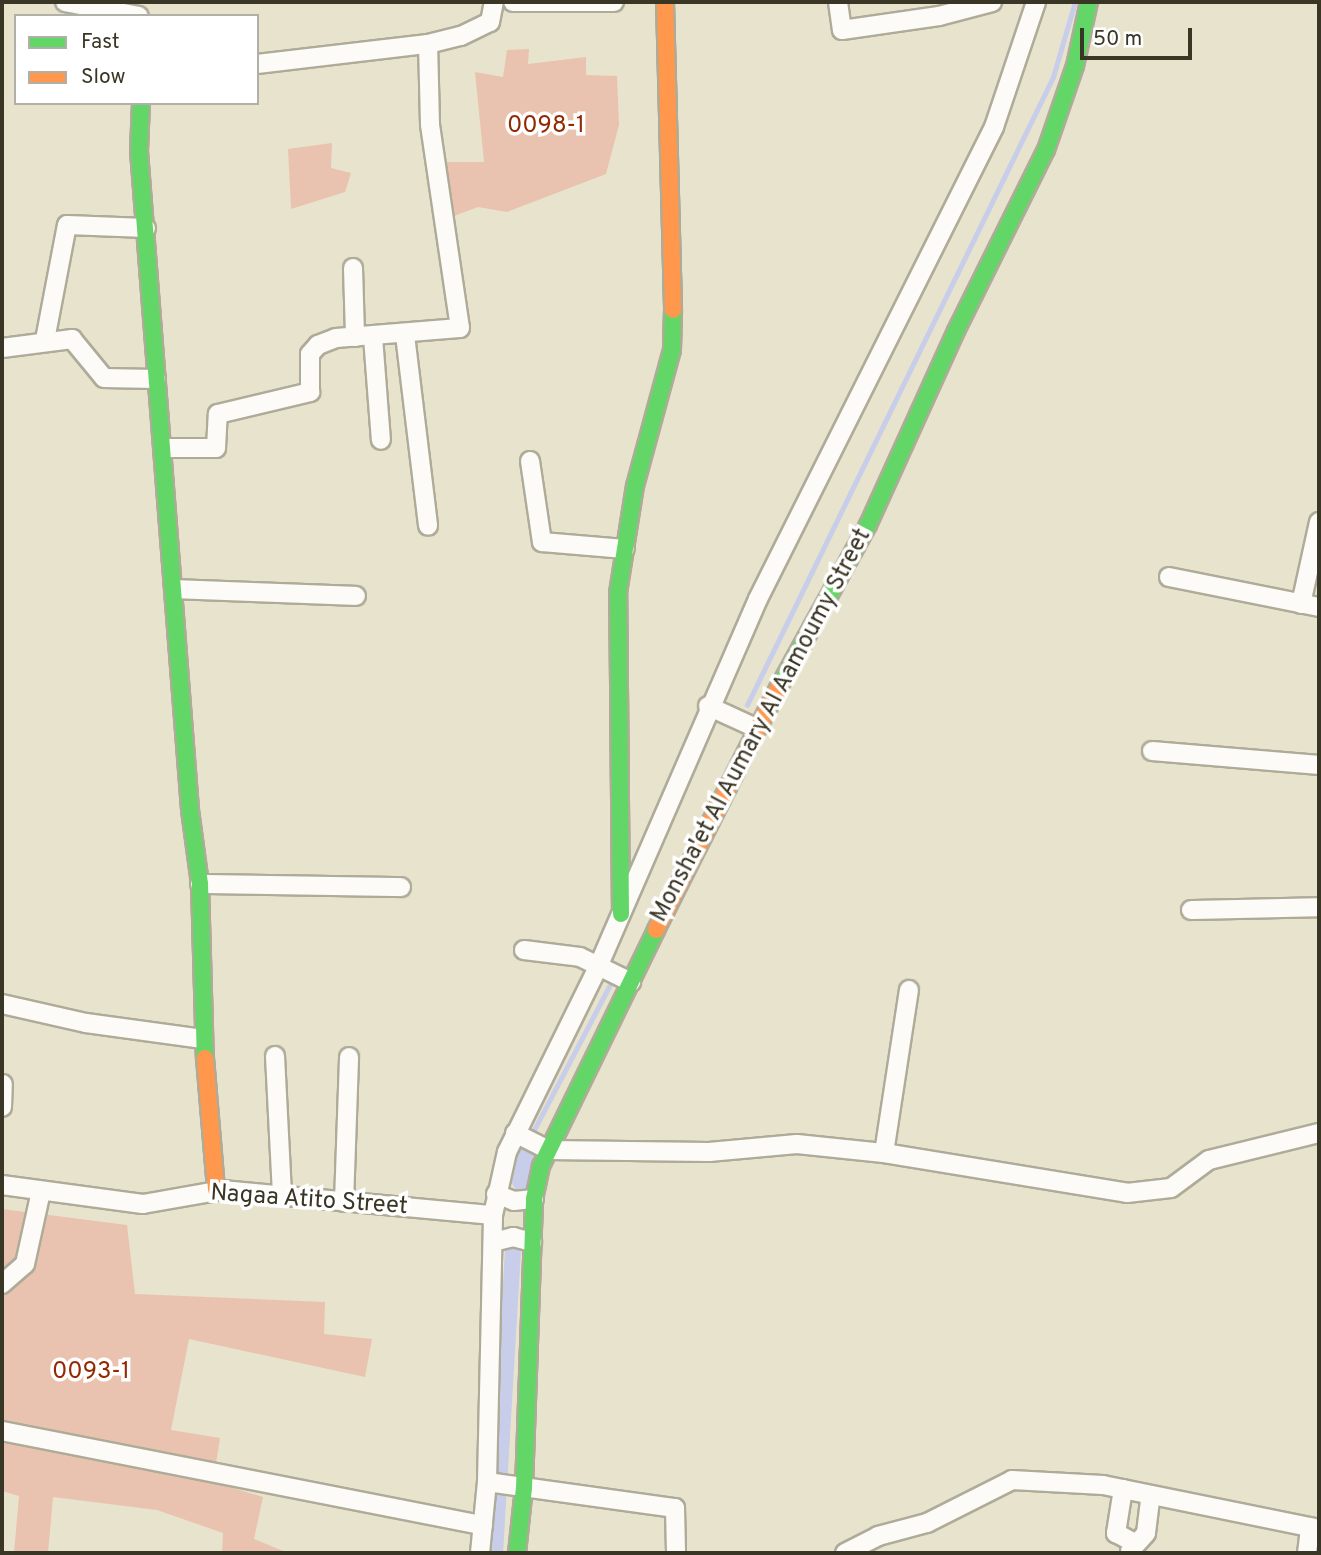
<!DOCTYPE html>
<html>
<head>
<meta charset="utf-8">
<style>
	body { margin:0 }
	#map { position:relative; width:1321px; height:1555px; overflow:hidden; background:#e8e3cc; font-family:Overpass,sans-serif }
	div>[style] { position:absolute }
	.green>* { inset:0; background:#e9c3af }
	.stream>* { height:4.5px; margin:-2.25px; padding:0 2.25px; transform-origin:2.25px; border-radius:2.25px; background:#c8cde9 }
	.canal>* { height:16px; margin:-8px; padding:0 8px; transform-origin:8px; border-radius:8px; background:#c8cde9 }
	.roads { filter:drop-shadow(2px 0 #afab99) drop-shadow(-2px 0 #afab99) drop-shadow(0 2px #afab99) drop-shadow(0 -2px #afab99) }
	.street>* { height:18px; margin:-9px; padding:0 9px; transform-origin:9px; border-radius:9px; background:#fcfbf7 }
	.fast>* { height:16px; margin:-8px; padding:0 8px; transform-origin:8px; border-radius:8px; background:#63d668 }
	.slow>* { height:16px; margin:-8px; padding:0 8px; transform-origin:8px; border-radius:8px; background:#ff974d }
	span { translate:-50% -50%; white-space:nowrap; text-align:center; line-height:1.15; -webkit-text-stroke:7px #fff; paint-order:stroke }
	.park-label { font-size:24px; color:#932902 }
	.street-label { font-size:24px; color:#3a3625 }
	.frame { position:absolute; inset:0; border:4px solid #3a3625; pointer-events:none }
	.legend { position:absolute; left:14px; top:14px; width:245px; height:91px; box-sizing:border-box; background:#fff; border:2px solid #b0afa8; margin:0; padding:9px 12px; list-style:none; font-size:21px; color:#3a3625 }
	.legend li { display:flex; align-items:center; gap:14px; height:35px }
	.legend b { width:35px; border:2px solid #b0afa8 }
	.scale { position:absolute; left:1080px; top:28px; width:112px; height:32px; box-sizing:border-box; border:4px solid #3a3625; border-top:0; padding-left:9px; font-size:21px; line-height:24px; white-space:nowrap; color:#3a3625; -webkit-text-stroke:5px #fff; paint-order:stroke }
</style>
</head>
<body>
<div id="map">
	<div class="green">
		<div style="clip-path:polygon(529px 49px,528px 64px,586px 57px,586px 75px,617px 76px,619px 125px,606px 174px,507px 212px,478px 207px,438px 222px,426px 162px,484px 162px,475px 72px,503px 77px,507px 50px)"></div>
		<div style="clip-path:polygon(332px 143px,331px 168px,351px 173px,345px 192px,291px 209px,288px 149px)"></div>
		<div style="clip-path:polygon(2px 1209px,127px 1225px,135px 1294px,325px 1302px,324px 1334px,372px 1339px,365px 1377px,189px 1339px,171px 1430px,220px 1438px,213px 1482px,263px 1497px,254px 1539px,288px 1553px,222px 1553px,223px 1533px,157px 1510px,53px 1497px,48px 1553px,14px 1553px,19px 1496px,2px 1491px)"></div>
	</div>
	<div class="stream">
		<div style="left:747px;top:705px;width:699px;rotate:-64.02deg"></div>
		<div style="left:1053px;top:77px;width:78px;rotate:-73.7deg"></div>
		<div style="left:534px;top:1130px;width:170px;rotate:-62.4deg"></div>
	</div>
	<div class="canal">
		<div style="left:520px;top:1182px;width:38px;rotate:-78deg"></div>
		<div style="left:495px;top:1553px;width:305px;rotate:-86.6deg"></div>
	</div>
	<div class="roads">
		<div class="street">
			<div style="left:65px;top:2px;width:75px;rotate:10.7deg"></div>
			<div style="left:513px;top:2px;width:101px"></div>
			<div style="left:838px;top:2px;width:28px;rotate:82deg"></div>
			<div style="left:842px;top:30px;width:98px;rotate:-8.2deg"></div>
			<div style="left:939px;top:16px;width:55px;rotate:-14.8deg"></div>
			<div style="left:257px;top:64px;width:172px;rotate:-6.7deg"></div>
			<div style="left:428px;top:44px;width:34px;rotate:-14deg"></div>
			<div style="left:461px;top:36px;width:32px;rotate:-26deg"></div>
			<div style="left:490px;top:22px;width:20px;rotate:-79deg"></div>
			<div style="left:353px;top:268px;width:69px;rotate:88.3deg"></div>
			<div style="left:405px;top:335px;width:192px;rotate:83.1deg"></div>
			<div style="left:373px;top:337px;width:103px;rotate:85.6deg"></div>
			<div style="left:45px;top:340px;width:117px;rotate:-79.2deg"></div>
			<div style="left:67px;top:225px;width:79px;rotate:2.2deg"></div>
			<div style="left:2px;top:348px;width:71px;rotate:-7.3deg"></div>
			<div style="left:72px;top:339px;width:50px;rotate:50.6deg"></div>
			<div style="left:104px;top:378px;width:52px;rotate:1.1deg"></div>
			<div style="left:164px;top:448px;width:52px"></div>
			<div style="left:216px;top:448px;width:34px;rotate:-87deg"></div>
			<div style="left:218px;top:414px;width:95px;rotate:-13.4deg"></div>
			<div style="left:310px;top:392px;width:38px;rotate:-90deg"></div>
			<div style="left:310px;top:354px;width:12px;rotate:-48deg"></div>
			<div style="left:318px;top:345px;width:19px;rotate:-21deg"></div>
			<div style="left:336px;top:338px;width:124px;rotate:-4.6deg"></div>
			<div style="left:460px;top:328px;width:206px;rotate:-98.4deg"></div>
			<div style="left:430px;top:124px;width:80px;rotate:-91.4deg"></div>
			<div style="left:530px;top:461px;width:82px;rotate:81.6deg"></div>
			<div style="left:542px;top:542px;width:83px;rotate:4.8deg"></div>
			<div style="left:1169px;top:577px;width:153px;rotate:11.3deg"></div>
			<div style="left:175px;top:589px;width:181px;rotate:2.2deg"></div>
			<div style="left:1301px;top:604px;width:84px;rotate:-77.6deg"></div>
			<div style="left:708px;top:706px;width:53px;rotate:24.6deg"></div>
			<div style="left:1152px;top:751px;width:168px;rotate:4.8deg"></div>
			<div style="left:200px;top:884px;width:201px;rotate:0.9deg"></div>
			<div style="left:1191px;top:910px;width:128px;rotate:-1.3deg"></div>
			<div style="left:524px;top:950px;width:56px;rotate:7.1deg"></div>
			<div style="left:580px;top:957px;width:57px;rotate:26.1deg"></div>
			<div style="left:2px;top:1004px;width:86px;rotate:12.7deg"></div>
			<div style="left:86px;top:1023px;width:118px;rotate:7.8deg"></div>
			<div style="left:275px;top:1056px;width:140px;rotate:87.1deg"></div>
			<div style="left:2px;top:1107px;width:23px;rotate:-88deg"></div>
			<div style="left:515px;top:1133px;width:37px;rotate:27deg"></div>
			<div style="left:548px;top:1150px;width:161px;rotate:0.7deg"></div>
			<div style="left:709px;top:1152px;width:88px;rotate:-5.2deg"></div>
			<div style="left:797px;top:1144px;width:87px;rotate:5.9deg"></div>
			<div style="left:884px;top:1153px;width:246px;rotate:9.3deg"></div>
			<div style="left:1127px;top:1193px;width:44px;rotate:-6.5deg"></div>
			<div style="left:1171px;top:1188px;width:47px;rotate:-36.4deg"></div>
			<div style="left:1209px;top:1160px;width:113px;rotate:-13.8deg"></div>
			<div style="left:884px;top:1153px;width:165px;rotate:-81.3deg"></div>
			<div style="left:2px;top:1185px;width:142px;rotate:7.7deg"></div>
			<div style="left:143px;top:1204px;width:80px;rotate:-10deg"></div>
			<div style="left:222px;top:1190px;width:272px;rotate:5.3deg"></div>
			<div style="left:496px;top:1194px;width:19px;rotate:21deg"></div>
			<div style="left:514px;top:1201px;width:20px;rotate:-6deg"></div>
			<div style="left:344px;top:1202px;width:145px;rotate:-88deg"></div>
			<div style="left:493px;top:1242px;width:21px;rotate:-14deg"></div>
			<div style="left:513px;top:1237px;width:20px;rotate:15deg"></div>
			<div style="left:2px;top:1284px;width:30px;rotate:-41deg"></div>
			<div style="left:25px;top:1264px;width:75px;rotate:-77.6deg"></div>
			<div style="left:2px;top:1431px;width:490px;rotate:11.1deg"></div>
			<div style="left:487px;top:1482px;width:190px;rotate:7.9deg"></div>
			<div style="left:675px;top:1508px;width:45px;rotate:88.7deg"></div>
			<div style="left:1123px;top:1489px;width:45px;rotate:99deg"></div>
			<div style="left:1116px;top:1533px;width:21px;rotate:28deg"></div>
			<div style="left:1130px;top:1551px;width:24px;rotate:-48deg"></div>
			<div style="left:1146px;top:1533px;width:38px;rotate:-83deg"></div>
			<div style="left:480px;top:1553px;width:71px;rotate:-84.4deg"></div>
			<div style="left:487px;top:1482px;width:267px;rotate:-88.7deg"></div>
			<div style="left:493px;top:1215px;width:65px;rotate:-77.5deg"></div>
			<div style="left:507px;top:1152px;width:206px;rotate:-63.8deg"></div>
			<div style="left:598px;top:967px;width:401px;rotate:-66.5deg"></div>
			<div style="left:758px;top:599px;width:528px;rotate:-63.43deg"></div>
			<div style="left:994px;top:127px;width:132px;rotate:-71.4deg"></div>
			<div style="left:845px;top:1553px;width:37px;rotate:-27deg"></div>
			<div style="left:878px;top:1536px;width:51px;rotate:-14.9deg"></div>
			<div style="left:927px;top:1523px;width:95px;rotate:-26.8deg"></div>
			<div style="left:1012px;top:1480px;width:91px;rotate:3.1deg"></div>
			<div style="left:1103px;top:1485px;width:220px;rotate:11.5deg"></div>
			<div style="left:1307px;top:1553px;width:26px;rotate:-83deg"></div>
		</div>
		<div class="fast">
			<div style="left:141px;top:103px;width:48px;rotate:92.4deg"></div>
			<div style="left:139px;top:151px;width:661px;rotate:85.57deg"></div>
			<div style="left:190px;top:810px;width:75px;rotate:82.3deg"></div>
			<div style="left:200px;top:884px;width:174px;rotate:88.4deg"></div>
			<div style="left:780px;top:685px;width:183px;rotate:-61.2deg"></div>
			<div style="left:868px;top:525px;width:213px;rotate:-65.6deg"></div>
			<div style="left:956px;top:331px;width:202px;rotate:-63.6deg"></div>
			<div style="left:1046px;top:150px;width:89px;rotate:-71deg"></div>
			<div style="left:1075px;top:66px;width:66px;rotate:-77.7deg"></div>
			<div style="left:621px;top:914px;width:321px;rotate:-90.5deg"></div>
			<div style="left:618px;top:593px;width:108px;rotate:-81deg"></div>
			<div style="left:635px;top:486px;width:141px;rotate:-74.8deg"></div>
			<div style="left:672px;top:350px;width:40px;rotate:-88.6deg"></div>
			<div style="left:517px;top:1553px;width:65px;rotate:-83.9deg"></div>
			<div style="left:524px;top:1488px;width:289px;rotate:-88deg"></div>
			<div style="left:534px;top:1199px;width:34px;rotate:-78deg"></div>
			<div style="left:541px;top:1166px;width:263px;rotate:-64deg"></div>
		</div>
		<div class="slow">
			<div style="left:665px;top:2px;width:308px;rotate:88.5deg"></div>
			<div style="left:656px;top:930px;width:275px;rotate:-63.2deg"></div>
			<div style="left:205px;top:1058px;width:132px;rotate:85.2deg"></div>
		</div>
	</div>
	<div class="park-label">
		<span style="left:546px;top:127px">0098-1</span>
		<span style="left:91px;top:1373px">0093-1</span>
	</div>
	<div class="street-label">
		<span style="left:762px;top:726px;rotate:-62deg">Monsha'et Al Aumary Al Aamoumy Street</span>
		<span style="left:309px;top:1201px;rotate:4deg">Nagaa Atito Street</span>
	</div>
	<div class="frame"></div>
	<ul class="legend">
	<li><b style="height:9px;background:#63d668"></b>Fast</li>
	<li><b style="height:9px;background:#ff974d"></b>Slow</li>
	</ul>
	<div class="scale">50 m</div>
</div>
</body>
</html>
